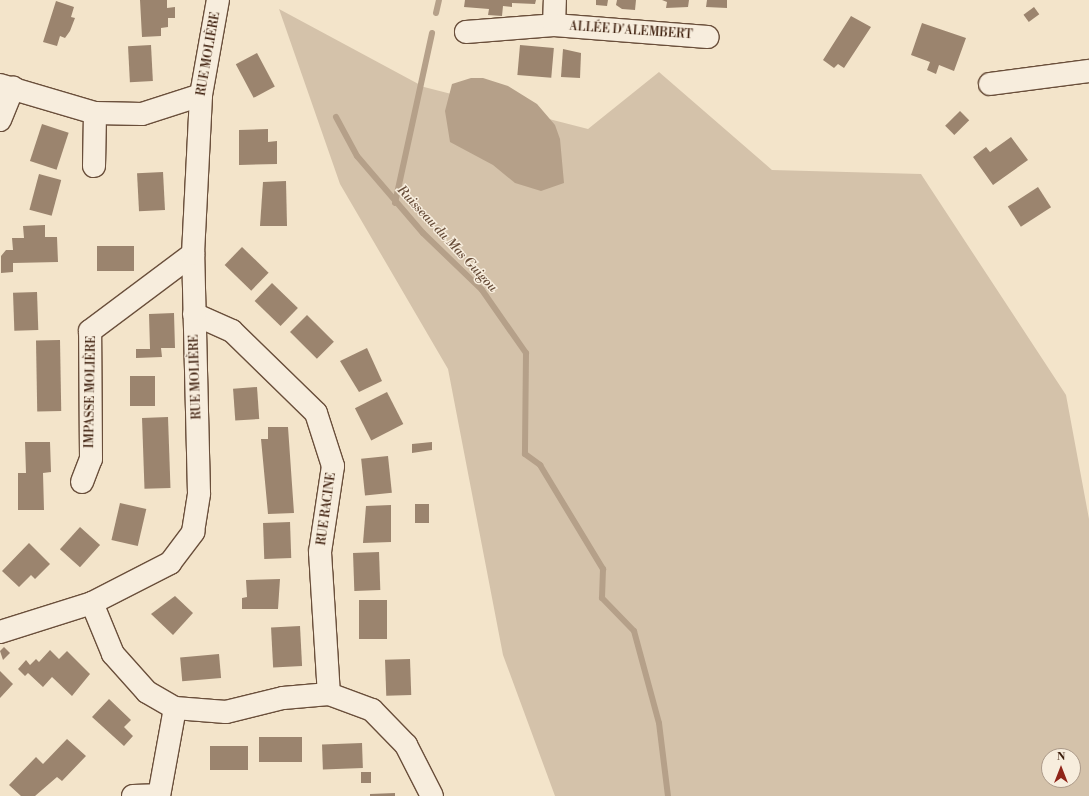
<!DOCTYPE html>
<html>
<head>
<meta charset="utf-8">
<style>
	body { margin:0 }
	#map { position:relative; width:1089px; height:796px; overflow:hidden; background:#f3e4ca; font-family:"Libre Bodoni",serif }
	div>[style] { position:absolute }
	.green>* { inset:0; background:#d4c2aa }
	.water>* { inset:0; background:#b5a089 }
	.stream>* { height:6px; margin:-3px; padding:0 3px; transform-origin:3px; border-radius:3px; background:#b5a089 }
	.building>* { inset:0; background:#9b846e; transform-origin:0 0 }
	.roads { filter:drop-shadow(1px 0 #6a4f3b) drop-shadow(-1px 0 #6a4f3b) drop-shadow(0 1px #6a4f3b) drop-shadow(0 -1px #6a4f3b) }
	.street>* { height:22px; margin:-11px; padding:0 11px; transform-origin:11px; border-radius:11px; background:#f7eddd }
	span { translate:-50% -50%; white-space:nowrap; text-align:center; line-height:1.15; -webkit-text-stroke:3px #f7eddd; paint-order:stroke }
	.street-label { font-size:12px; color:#3c1d0b }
	.water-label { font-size:13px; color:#664b37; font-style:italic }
	.north { position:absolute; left:1041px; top:748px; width:40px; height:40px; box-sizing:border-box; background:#f7eddd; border:1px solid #ac9a89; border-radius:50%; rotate:0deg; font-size:11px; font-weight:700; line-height:16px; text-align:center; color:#3c1d0b }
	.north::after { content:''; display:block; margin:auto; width:14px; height:18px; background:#8f2418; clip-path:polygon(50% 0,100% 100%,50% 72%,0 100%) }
</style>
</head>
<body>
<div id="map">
	<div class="green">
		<div style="clip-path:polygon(evenodd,279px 9px,424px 87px,588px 129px,659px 72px,772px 170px,921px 174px,1066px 395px,1089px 519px,1089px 796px,555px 796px,503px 655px,448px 369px,340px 184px,279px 9px,1049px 756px,1073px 756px,1073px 780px,1049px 780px,1049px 756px)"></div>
	</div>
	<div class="water">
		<div style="clip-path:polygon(471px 78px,483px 78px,508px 86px,537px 104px,555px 125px,560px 139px,564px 183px,541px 191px,515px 183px,493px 165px,450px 142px,445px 111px,452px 84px)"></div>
	</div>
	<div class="stream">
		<div style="left:436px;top:13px;width:13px;rotate:-77deg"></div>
		<div style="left:336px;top:117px;width:44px;rotate:61.7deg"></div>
		<div style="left:357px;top:156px;width:101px;rotate:49.4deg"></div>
		<div style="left:423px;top:233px;width:82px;rotate:44deg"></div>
		<div style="left:482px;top:290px;width:77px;rotate:55.1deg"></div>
		<div style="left:526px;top:353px;width:101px;rotate:90.6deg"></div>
		<div style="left:525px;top:454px;width:19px;rotate:36deg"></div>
		<div style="left:540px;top:465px;width:122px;rotate:58.8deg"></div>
		<div style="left:603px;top:569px;width:29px;rotate:92deg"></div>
		<div style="left:602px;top:598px;width:46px;rotate:45.9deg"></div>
		<div style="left:634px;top:631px;width:95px;rotate:74.8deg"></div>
		<div style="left:659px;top:723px;width:74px;rotate:83deg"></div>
		<div style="left:395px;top:203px;width:174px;rotate:-77.7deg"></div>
	</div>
	<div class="building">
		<div style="clip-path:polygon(140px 0,167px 0,167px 8px,175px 7px,175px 18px,168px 18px,168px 27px,161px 28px,161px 36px,142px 37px)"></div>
		<div style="clip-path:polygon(465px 0,536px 0,535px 4px,512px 3px,512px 7px,503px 6px,502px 16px,488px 15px,489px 9px,464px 7px)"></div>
		<div style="clip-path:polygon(596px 0,608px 0,607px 6px,596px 5px)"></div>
		<div style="clip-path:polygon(617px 0,636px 0,635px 10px,622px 9px,616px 5px)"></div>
		<div style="clip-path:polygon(662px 0,689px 0,688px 7px,666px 8px,667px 2px)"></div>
		<div style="clip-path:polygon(707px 0,727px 0,727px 8px,706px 7px)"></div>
		<div style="clip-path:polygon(56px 1px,74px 7px,71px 17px,75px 18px,70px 31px,65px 38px,60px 36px,57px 46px,43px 42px)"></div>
		<div style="left:1034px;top:7px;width:9px;height:13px;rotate:54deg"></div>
		<div style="clip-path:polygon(851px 16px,871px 27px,844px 68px,838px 64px,834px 68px,823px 60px)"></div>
		<div style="clip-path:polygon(922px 23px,966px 38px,954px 71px,939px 65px,936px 74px,927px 70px,930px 62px,911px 55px)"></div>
		<div style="left:151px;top:45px;width:36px;height:23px;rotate:87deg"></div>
		<div style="left:520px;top:45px;width:34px;height:30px;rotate:5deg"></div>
		<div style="clip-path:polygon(563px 49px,581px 53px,580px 78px,561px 77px)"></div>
		<div style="left:257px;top:53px;width:38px;height:24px;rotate:62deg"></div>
		<div style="left:960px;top:111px;width:13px;height:21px;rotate:45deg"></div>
		<div style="left:42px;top:124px;width:28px;height:39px;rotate:18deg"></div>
		<div style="clip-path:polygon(268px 129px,268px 142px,277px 141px,277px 164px,239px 165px,239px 130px)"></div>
		<div style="clip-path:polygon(1011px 137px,1028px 160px,993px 185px,973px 157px,986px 147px,990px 152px)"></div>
		<div style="left:163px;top:172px;width:38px;height:26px;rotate:87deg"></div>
		<div style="left:39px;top:174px;width:23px;height:37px;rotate:15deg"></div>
		<div style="clip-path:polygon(286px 181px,287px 226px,260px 226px,263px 182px)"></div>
		<div style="left:1038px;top:187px;width:24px;height:36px;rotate:57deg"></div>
		<div style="clip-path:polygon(45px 225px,45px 237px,57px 237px,58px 262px,13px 263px,13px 272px,1px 273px,1px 256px,6px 250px,13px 250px,12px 238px,24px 238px,23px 226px)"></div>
		<div style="left:97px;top:246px;width:37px;height:25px"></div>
		<div style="left:242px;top:247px;width:37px;height:25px;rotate:44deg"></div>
		<div style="left:272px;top:283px;width:36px;height:25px;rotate:44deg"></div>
		<div style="left:37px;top:292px;width:38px;height:24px;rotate:88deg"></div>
		<div style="clip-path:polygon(174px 313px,175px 348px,161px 348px,162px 357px,136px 358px,136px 349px,150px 349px,149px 314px)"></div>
		<div style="left:307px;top:315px;width:38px;height:24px;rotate:45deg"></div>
		<div style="left:60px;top:340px;width:71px;height:24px;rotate:89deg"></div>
		<div style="clip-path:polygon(367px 348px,382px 381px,359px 392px,340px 361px)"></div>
		<div style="left:130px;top:376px;width:25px;height:30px"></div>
		<div style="left:257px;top:387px;width:32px;height:24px;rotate:86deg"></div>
		<div style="left:387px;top:392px;width:36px;height:36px;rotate:63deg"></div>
		<div style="left:168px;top:417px;width:71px;height:26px;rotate:88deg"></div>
		<div style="clip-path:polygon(268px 427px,288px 427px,294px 513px,268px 514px,261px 439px,268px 439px)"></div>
		<div style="clip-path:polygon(25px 442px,50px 442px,51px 472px,43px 473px,44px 510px,18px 510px,18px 473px,26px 473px)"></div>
		<div style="clip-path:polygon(432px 442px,432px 450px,412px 453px,412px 444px)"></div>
		<div style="left:388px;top:456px;width:37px;height:27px;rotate:84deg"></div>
		<div style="left:120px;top:503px;width:27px;height:38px;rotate:13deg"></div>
		<div style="left:415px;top:504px;width:14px;height:19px"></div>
		<div style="clip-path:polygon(391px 505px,391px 542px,363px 543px,366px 506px)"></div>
		<div style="left:290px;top:522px;width:36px;height:27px;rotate:88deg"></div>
		<div style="left:80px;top:527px;width:27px;height:30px;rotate:42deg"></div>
		<div style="clip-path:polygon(29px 543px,50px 564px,35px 579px,31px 575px,19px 587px,2px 571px)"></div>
		<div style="left:379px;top:552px;width:38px;height:26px;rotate:88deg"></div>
		<div style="clip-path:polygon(280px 579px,278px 609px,242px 609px,242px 598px,247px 597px,246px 580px)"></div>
		<div style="clip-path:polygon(175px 596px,193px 613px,173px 635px,151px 614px)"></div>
		<div style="left:359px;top:600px;width:28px;height:39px"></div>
		<div style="left:300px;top:626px;width:40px;height:29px;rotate:87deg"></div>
		<div style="clip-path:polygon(4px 647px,10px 653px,3px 660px,0 651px)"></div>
		<div style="clip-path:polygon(50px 650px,59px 659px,67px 651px,90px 674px,72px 696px,52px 677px,43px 687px,28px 673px,25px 676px,18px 669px,26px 660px,30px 665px,36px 659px,39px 662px)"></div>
		<div style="left:219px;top:654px;width:24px;height:39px;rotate:85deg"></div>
		<div style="left:410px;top:659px;width:36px;height:25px;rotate:88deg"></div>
		<div style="clip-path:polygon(0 671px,13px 684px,0 698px)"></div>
		<div style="clip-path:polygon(109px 699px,131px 720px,124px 727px,133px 736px,124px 746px,92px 717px)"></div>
		<div style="left:302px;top:737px;width:25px;height:43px;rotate:90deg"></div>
		<div style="clip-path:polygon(67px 739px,86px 756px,62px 781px,57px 777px,35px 796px,21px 796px,9px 785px,36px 757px,43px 764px)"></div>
		<div style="left:362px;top:743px;width:25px;height:40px;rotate:88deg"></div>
		<div style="left:210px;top:746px;width:38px;height:24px"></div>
		<div style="left:361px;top:772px;width:10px;height:11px"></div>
		<div style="clip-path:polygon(395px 793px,395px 796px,370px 796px,370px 794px)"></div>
	</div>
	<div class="roads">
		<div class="street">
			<div style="left:554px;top:25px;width:25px;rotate:-88deg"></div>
			<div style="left:466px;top:32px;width:88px;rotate:-4.5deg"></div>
			<div style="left:554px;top:25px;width:154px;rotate:4.5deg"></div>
			<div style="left:990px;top:84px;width:100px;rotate:-7.5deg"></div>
			<div style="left:0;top:85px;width:99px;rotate:16.4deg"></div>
			<div style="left:0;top:120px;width:35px;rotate:-68deg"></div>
			<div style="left:94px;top:166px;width:53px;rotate:-88.9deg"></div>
			<div style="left:95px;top:113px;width:47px;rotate:1.2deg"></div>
			<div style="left:142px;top:114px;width:62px;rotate:-17.9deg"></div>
			<div style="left:194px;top:314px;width:42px;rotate:24.1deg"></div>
			<div style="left:232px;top:331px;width:117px;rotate:44.3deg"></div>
			<div style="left:316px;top:413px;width:56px;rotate:72.2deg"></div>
			<div style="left:333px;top:466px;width:87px;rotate:98.6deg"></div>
			<div style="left:320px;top:552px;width:142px;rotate:86.4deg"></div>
			<div style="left:82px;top:482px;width:25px;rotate:-69deg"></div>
			<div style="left:91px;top:459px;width:128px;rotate:-90.4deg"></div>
			<div style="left:90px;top:331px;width:129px;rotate:-36.8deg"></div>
			<div style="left:92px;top:603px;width:55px;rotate:67.6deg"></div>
			<div style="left:113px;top:654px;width:51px;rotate:48.2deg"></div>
			<div style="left:147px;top:692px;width:32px;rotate:30deg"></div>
			<div style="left:175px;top:708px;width:51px;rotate:4.5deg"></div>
			<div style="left:226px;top:712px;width:59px;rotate:-13.8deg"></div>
			<div style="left:283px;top:698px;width:46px;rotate:-5deg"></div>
			<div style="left:329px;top:694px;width:46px;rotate:20.4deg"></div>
			<div style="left:372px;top:710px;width:49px;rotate:45.8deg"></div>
			<div style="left:406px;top:745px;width:57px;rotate:63deg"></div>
			<div style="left:0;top:632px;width:96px;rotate:-17.5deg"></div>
			<div style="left:92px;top:603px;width:88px;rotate:-27.1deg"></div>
			<div style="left:170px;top:563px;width:39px;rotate:-53deg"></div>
			<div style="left:193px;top:532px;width:39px;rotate:-81deg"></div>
			<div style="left:199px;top:493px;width:239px;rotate:-91.4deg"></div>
			<div style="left:193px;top:254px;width:159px;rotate:-87.1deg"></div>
			<div style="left:201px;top:95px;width:97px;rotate:-79.9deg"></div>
			<div style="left:133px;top:796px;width:24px;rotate:-2deg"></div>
			<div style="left:159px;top:796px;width:89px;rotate:-79.7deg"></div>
		</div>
	</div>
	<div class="street-label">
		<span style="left:631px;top:31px;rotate:4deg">ALLÉE D'ALEMBERT</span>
		<span style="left:209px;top:54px;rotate:-80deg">RUE MOLIÈRE</span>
		<span style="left:196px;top:377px;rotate:-92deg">RUE MOLIÈRE</span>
		<span style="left:91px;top:392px;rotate:-89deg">IMPASSE MOLIÈRE</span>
		<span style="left:327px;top:509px;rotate:-82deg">RUE RACINE</span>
	</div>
	<div class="water-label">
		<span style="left:447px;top:239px;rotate:47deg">Ruisseau du Mas Guigou</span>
	</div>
	<div class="north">N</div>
</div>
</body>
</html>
